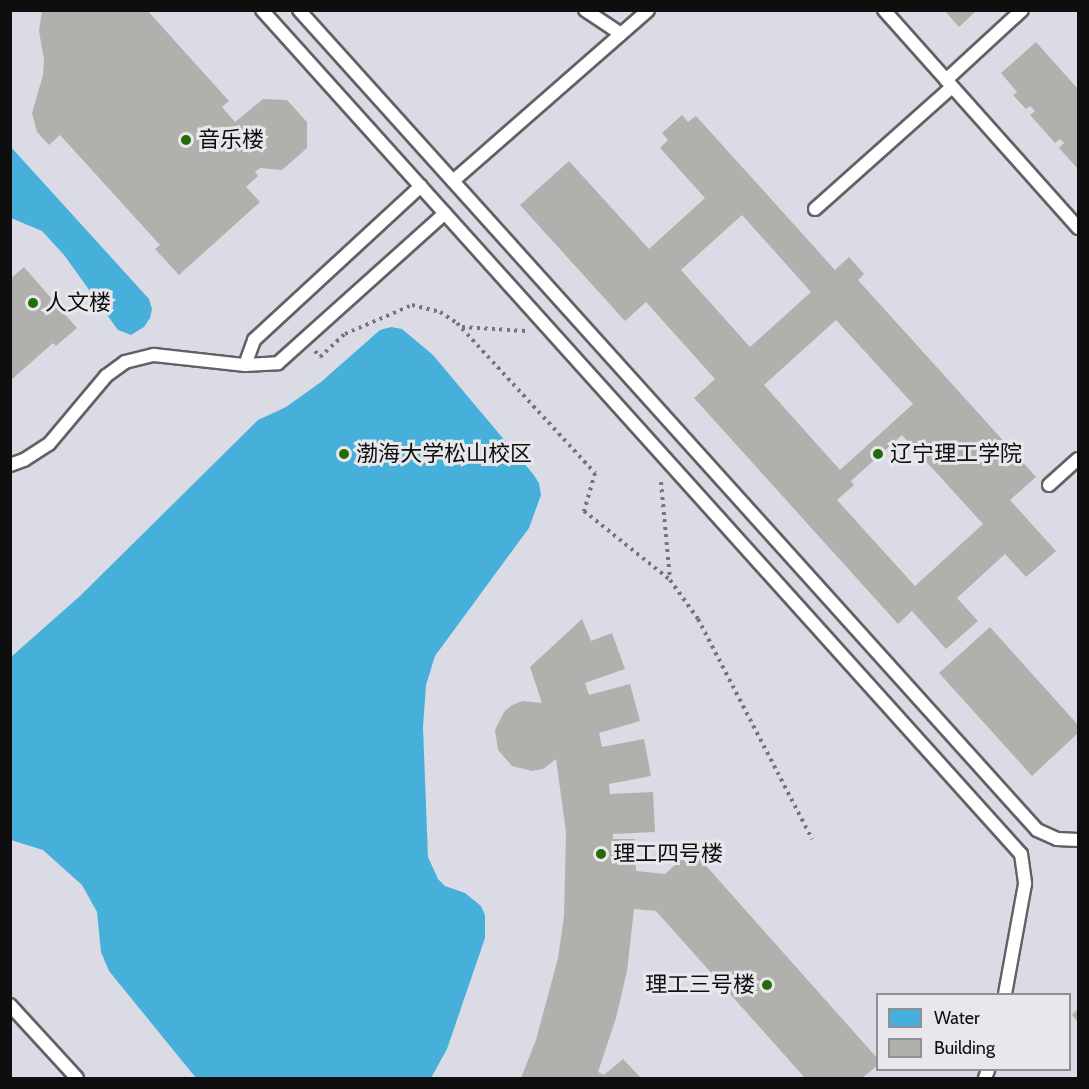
<!DOCTYPE html>
<html>
<head>
<meta charset="utf-8">
<style>
	body { margin:0 }
	#map { position:relative; width:1089px; height:1089px; overflow:hidden; background:#e7e7ec; font-family:Cabin,"Noto Sans SC",sans-serif }
	div>[style] { position:absolute }
	.built>* { inset:0; background:#dbdbe6 }
	.water>* { inset:0; background:#46b0db }
	.building>* { inset:0; background:#b2b0ac }
	.path>* { height:4px; margin-top:-2px; transform-origin:0; background:repeating-linear-gradient(90deg,#767679 0 3px,transparent 0 7.5px) }
	.roads { filter:drop-shadow(2px 0 #626266) drop-shadow(-2px 0 #626266) drop-shadow(0 2px #626266) drop-shadow(0 -2px #626266) }
	.service>* { height:12px; margin:-6px; padding:0 6px; transform-origin:6px; border-radius:6px; background:#fff }
	.dots>* { width:16px; height:16px; translate:-50% -50%; box-sizing:border-box; border:3px solid #e7e7ec; border-radius:50% }
	span { translate:-50% -50%; white-space:nowrap; text-align:center; line-height:1.15; -webkit-text-stroke:6px #e7e7ec; paint-order:stroke }
	.poi-label { font-size:22px; color:#0e0e0f }
	.left { translate:0 -50%; text-align:left }
	.right { translate:-100% -50%; text-align:right }
	.frame { position:absolute; inset:0; border:12px solid #0e0e0f; pointer-events:none }
	.legend { position:absolute; left:876px; top:993px; width:195px; height:78px; box-sizing:border-box; background:#e7e7ec; border:2px solid #909094; margin:0; padding:8px 10px; list-style:none; font-size:18px; color:#0e0e0f }
	.legend li { display:flex; align-items:center; gap:12px; height:30px }
	.legend b { width:30px; border:2px solid #909094 }
</style>
</head>
<body>
<div id="map">
	<div class="built">
		<div style="clip-path:polygon(evenodd,10px 11px,1078px 11px,1078px 1078px,11px 1078px,10px 11px,878px 994px,1070px 994px,1070px 1070px,878px 1070px,878px 994px)"></div>
	</div>
	<div class="water">
		<div style="clip-path:polygon(10px 146px,149px 299px,152px 309px,150px 318px,144px 327px,131px 335px,118px 330px,64px 255px,42px 231px,11px 218px)"></div>
		<div style="clip-path:polygon(391px 327px,402px 329px,433px 355px,533px 474px,539px 483px,541px 495px,529px 528px,435px 656px,426px 685px,423px 727px,428px 857px,438px 879px,445px 886px,465px 893px,481px 906px,485px 915px,485px 938px,447px 1049px,431px 1078px,196px 1078px,109px 971px,101px 952px,97px 912px,82px 885px,43px 850px,11px 840px,11px 657px,80px 596px,258px 420px,286px 407px,321px 382px,380px 330px)"></div>
	</div>
	<div class="building">
		<div style="clip-path:polygon(42px 10px,147px 10px,229px 101px,222px 107px,235px 122px,263px 99px,287px 100px,307px 122px,307px 148px,282px 170px,260px 168px,255px 172px,258px 176px,246px 187px,260px 202px,179px 275px,155px 249px,160px 245px,60px 135px,49px 145px,37px 132px,32px 113px,43px 75px,44px 60px,39px 31px)"></div>
		<div style="clip-path:polygon(944px 10px,977px 10px,959px 27px)"></div>
		<div style="clip-path:polygon(1036px 42px,1078px 89px,1078px 169px,1059px 148px,1064px 143px,1060px 139px,1055px 143px,1030px 115px,1035px 111px,1030px 106px,1026px 109px,1013px 95px,1017px 92px,1001px 73px)"></div>
		<div style="clip-path:polygon(evenodd,682px 115px,688px 122px,696px 116px,835px 270px,849px 257px,864px 274px,858px 280px,1036px 477px,1010px 500px,1056px 551px,1026px 577px,1005px 554px,957px 598px,978px 621px,946px 649px,912px 611px,898px 624px,694px 398px,715px 379px,646px 302px,625px 321px,520px 205px,569px 161px,649px 249px,705px 198px,660px 148px,668px 140px,662px 133px,682px 115px,742px 215px,811px 292px,750px 347px,681px 270px,742px 215px,682px 115px,836px 320px,913px 404px,840px 470px,764px 385px,836px 320px,682px 115px,902px 435px,983px 524px,915px 586px,837px 500px,854px 485px,851px 481px,902px 435px)"></div>
		<div style="clip-path:polygon(24px 267px,77px 328px,56px 346px,53px 343px,10px 381px,10px 279px)"></div>
		<div style="clip-path:polygon(582px 619px,591px 641px,612px 633px,625px 669px,585px 683px,589px 695px,630px 684px,640px 721px,599px 733px,602px 747px,644px 739px,651px 776px,609px 784px,610px 794px,653px 792px,655px 832px,613px 834px,613px 839px,635px 839px,636px 871px,665px 874px,692px 850px,878px 1059px,878px 1065px,862px 1078px,805px 1078px,656px 911px,634px 909px,627px 971px,616px 1018px,598px 1072px,604px 1075px,623px 1059px,641px 1078px,521px 1078px,536px 1040px,558px 958px,564px 916px,566px 832px,556px 759px,543px 769px,532px 771px,512px 766px,498px 750px,495px 730px,504px 712px,512px 705px,523px 701px,542px 703px,530px 667px)"></div>
		<div style="clip-path:polygon(990px 627px,1078px 725px,1078px 733px,1032px 776px,939px 673px)"></div>
		<div style="clip-path:polygon(1078px 1009px,1078px 1022px,1072px 1015px)"></div>
	</div>
	<div class="path">
		<div style="left:462px;top:327px;width:64px;rotate:3.6deg"></div>
		<div style="left:315px;top:351px;width:8px;rotate:50deg"></div>
		<div style="left:320px;top:357px;width:34px;rotate:-43deg"></div>
		<div style="left:345px;top:334px;width:73px;rotate:-23.4deg"></div>
		<div style="left:412px;top:305px;width:29px;rotate:14deg"></div>
		<div style="left:440px;top:312px;width:20px;rotate:33deg"></div>
		<div style="left:457px;top:323px;width:204px;rotate:47.4deg"></div>
		<div style="left:595px;top:473px;width:40px;rotate:106deg"></div>
		<div style="left:584px;top:511px;width:110px;rotate:38.7deg"></div>
		<div style="left:670px;top:580px;width:48px;rotate:54.3deg"></div>
		<div style="left:698px;top:619px;width:248px;rotate:62.6deg"></div>
		<div style="left:661px;top:482px;width:97px;rotate:84.7deg"></div>
	</div>
	<div class="roads">
		<div class="service">
			<div style="left:262px;top:10px;width:1135px;rotate:48.04deg"></div>
			<div style="left:1021px;top:854px;width:30px;rotate:82deg"></div>
			<div style="left:1025px;top:884px;width:112px;rotate:100.3deg"></div>
			<div style="left:299px;top:10px;width:1103px;rotate:48.01deg"></div>
			<div style="left:1037px;top:830px;width:22px;rotate:24deg"></div>
			<div style="left:1057px;top:839px;width:21px;rotate:3deg"></div>
			<div style="left:585px;top:10px;width:43px;rotate:33.7deg"></div>
			<div style="left:884px;top:10px;width:292px;rotate:48.3deg"></div>
			<div style="left:946px;top:80px;width:103px;rotate:-42.6deg"></div>
			<div style="left:453px;top:181px;width:259px;rotate:-41.2deg"></div>
			<div style="left:815px;top:209px;width:183px;rotate:-41.7deg"></div>
			<div style="left:245px;top:365px;width:27px;rotate:-70deg"></div>
			<div style="left:254px;top:340px;width:227px;rotate:-42.7deg"></div>
			<div style="left:10px;top:465px;width:15px;rotate:-20deg"></div>
			<div style="left:24px;top:460px;width:30px;rotate:-33deg"></div>
			<div style="left:49px;top:444px;width:89px;rotate:-50deg"></div>
			<div style="left:106px;top:376px;width:24px;rotate:-36deg"></div>
			<div style="left:125px;top:362px;width:30px;rotate:-14deg"></div>
			<div style="left:154px;top:355px;width:92px;rotate:6.3deg"></div>
			<div style="left:245px;top:365px;width:33px;rotate:-3deg"></div>
			<div style="left:278px;top:363px;width:224px;rotate:-41.9deg"></div>
			<div style="left:1049px;top:485px;width:39px;rotate:-42deg"></div>
			<div style="left:10px;top:1005px;width:99px;rotate:47.5deg"></div>
			<div style="left:985px;top:1078px;width:9px;rotate:-69deg"></div>
		</div>
	</div>
	<div class="dots">
		<div style="left:186px;top:140px;background:#246c0a"></div>
		<div style="left:33px;top:303px;background:#246c0a"></div>
		<div style="left:344px;top:454px;background:#246c0a"></div>
		<div style="left:878px;top:454px;background:#246c0a"></div>
		<div style="left:601px;top:854px;background:#246c0a"></div>
		<div style="left:767px;top:985px;background:#246c0a"></div>
	</div>
	<div class="poi-label">
		<span class="left" style="left:198px;top:140px">音乐楼</span>
		<span class="left" style="left:45px;top:303px">人文楼</span>
		<span class="left" style="left:356px;top:454px">渤海大学松山校区</span>
		<span class="left" style="left:890px;top:454px">辽宁理工学院</span>
		<span class="left" style="left:613px;top:854px">理工四号楼</span>
		<span class="right" style="left:755px;top:985px">理工三号楼</span>
	</div>
	<div class="frame"></div>
	<ul class="legend">
	<li><b style="height:16px;background:#46b0db"></b>Water</li>
	<li><b style="height:16px;background:#b2b0ac"></b>Building</li>
	</ul>
</div>
</body>
</html>
